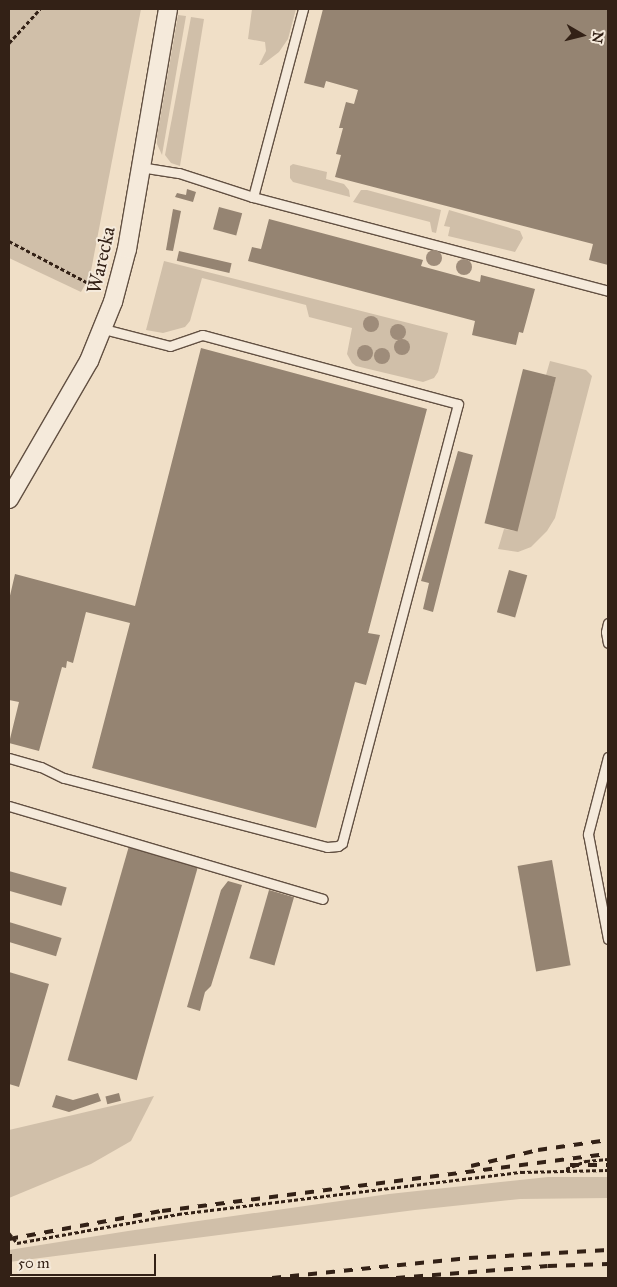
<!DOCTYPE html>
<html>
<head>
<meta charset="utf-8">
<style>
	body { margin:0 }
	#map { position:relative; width:617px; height:1287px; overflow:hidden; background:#f0dfc7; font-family:"IM FELL Great Primer",serif }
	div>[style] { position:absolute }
	.green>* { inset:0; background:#d0bfa9 }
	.building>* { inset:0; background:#958472; transform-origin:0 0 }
	.path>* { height:3px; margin-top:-1.5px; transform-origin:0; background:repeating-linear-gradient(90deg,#332116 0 4px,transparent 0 6.5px) }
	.roads { filter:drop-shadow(1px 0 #625042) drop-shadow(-1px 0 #625042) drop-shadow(0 1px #625042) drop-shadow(0 -1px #625042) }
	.service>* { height:9px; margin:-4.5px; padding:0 4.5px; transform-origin:4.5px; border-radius:4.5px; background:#f5eadb }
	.minor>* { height:18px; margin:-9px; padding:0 9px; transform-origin:9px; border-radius:9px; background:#f5eadb }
	.rail>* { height:4px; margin-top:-2px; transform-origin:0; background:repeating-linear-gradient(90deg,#332116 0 9px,transparent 0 18px) }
	.trees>* { width:16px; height:16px; margin:-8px; border-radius:50%; background:#9e8c7a }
	span { translate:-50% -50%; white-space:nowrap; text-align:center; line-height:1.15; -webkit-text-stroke:4px #f5eadb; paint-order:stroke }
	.street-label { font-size:20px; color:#332116 }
	.frame { position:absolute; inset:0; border:10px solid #332116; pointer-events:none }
	.north { position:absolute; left:557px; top:10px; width:50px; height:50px; -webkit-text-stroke:4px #f5eadb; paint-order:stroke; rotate:98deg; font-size:14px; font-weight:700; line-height:20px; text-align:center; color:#332116 }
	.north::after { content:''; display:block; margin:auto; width:18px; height:22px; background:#332116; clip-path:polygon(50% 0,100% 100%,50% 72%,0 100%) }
	.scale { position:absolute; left:10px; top:1254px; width:146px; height:22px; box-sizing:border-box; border:2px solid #332116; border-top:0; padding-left:6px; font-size:15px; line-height:18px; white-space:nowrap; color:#332116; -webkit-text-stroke:4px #f5eadb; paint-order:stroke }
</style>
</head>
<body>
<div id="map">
	<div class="green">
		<div style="clip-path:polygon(9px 9px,141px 9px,90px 276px,81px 292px,9px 258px)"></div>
		<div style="clip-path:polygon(252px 9px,296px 9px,288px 39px,279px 52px,262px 65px,259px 65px,266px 51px,265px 42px,248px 39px)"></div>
		<div style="clip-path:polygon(178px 15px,186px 16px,162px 155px,157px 144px,157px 136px)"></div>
		<div style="clip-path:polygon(191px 17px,204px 19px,180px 166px,171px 163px,165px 155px)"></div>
		<div style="clip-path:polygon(293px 164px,327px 172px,326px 179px,344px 184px,349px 190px,350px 197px,293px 182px,290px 178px,290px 166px)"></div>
		<div style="clip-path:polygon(361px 190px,367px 190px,441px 210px,436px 233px,432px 232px,430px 222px,353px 202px)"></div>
		<div style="clip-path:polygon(449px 210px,520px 231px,523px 238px,515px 252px,448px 236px,450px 227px,444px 226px)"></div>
		<div style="clip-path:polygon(164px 261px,448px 333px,438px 372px,434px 378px,423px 382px,356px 366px,352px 363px,347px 354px,352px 328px,309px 317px,306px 305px,202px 278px,190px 321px,185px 327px,163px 333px,146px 330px)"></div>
		<div style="clip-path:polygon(550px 361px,586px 370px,592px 376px,555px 518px,547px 531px,531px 547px,518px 552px,498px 549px,504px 529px,516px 531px,556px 377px,546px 375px)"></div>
		<div style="clip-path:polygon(154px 1096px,131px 1141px,91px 1164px,9px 1198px,9px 1130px)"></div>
		<div style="clip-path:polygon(548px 1177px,608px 1177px,608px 1198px,520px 1199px,415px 1210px,9px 1262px,9px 1250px,128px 1231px,389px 1194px)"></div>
	</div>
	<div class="building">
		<div style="clip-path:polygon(323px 9px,608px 9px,608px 265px,589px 260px,593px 244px,335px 177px,341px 155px,336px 154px,343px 128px,339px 128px,346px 102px,354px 104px,358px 90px,326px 81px,324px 88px,304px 83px)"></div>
		<div style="clip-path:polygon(187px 189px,196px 192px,193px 202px,175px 197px,177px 193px,186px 195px)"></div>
		<div style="left:219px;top:207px;width:24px;height:23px;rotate:15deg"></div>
		<div style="clip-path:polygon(173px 209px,181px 211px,173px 251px,166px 250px)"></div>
		<div style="clip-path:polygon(269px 219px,423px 260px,421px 266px,480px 282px,481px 275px,535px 289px,523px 333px,519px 332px,516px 345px,472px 335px,475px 321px,248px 261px,252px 247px,261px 249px)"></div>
		<div style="left:179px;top:251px;width:54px;height:10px;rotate:13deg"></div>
		<div style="clip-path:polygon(201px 348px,427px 409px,368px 633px,380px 635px,366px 685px,355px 682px,316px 828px,92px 768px,130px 623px,86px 612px,73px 663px,67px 661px,66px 668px,62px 667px,39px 751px,9px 743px,19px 702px,9px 700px,9px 600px,15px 574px,135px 606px)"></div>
		<div style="left:523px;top:369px;width:34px;height:159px;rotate:14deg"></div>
		<div style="clip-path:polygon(458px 451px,473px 455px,433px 612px,423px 609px,429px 583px,421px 581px)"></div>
		<div style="left:509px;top:570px;width:19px;height:44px;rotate:16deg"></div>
		<div style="left:129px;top:846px;width:72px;height:223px;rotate:16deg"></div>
		<div style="left:552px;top:860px;width:107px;height:35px;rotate:80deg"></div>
		<div style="left:9px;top:871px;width:60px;height:19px;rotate:16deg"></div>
		<div style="clip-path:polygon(228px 881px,242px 885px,211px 986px,205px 992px,200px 1011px,187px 1007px,221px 890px)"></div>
		<div style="left:269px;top:890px;width:26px;height:71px;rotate:16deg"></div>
		<div style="left:9px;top:922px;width:55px;height:19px;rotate:17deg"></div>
		<div style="clip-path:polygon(9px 972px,49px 984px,19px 1087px,9px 1084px)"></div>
		<div style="clip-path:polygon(98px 1093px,101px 1101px,69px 1112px,52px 1107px,56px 1095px,73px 1100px)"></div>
		<div style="left:119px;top:1093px;width:8px;height:14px;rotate:76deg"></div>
	</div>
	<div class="path">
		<div style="left:9px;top:43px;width:46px;rotate:-47.6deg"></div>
		<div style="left:9px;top:241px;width:98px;rotate:27.9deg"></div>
		<div style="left:566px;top:1169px;width:22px;rotate:-22deg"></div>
		<div style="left:586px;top:1161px;width:22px;rotate:-5deg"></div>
		<div style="left:9px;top:1233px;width:13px;rotate:51deg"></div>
		<div style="left:17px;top:1243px;width:164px;rotate:-10.2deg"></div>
		<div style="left:178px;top:1214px;width:346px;rotate:-7deg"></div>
		<div style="left:521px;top:1172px;width:87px;rotate:-1.3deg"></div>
	</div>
	<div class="roads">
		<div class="service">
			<div style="left:140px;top:167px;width:39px;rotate:9deg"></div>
			<div style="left:179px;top:173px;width:78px;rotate:18deg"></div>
			<div style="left:253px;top:197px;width:367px;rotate:14.8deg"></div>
			<div style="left:253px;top:197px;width:195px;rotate:-75.1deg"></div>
			<div style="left:608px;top:623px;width:9px;rotate:103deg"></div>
			<div style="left:606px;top:632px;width:11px;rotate:80deg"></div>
			<div style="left:608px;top:757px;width:80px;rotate:104.6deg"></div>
			<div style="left:588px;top:834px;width:107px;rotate:79.2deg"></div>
			<div style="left:9px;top:758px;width:33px;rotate:16deg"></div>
			<div style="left:41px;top:767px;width:25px;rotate:26deg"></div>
			<div style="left:64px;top:778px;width:272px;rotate:14.7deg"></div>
			<div style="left:327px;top:847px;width:11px;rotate:-5deg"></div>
			<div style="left:338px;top:846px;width:5px;rotate:-37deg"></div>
			<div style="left:342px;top:843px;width:454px;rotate:-75.2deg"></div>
			<div style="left:458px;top:404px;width:265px;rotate:-164.9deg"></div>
			<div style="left:202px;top:335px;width:34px;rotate:161deg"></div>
			<div style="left:170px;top:346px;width:68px;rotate:-165.6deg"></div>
			<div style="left:9px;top:806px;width:327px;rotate:16.5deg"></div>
		</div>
		<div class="minor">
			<div style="left:9px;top:499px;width:160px;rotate:-59.9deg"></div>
			<div style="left:89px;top:361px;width:64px;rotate:-67.9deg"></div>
			<div style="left:113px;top:302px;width:55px;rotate:-75.2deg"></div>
			<div style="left:127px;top:249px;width:243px;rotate:-80.3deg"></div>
		</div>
	</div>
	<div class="rail">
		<div style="left:570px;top:1165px;width:38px"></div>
		<div style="left:471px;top:1166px;width:69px;rotate:-13.4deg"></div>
		<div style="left:538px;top:1150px;width:71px;rotate:-8.1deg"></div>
		<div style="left:9px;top:1239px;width:156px;rotate:-10.4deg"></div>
		<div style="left:162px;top:1211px;width:450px;rotate:-7.3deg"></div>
		<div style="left:272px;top:1278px;width:198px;rotate:-5.8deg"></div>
		<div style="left:469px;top:1258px;width:139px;rotate:-3.3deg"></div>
		<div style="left:396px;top:1278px;width:152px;rotate:-4.5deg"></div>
		<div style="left:548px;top:1266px;width:60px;rotate:-1.9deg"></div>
	</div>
	<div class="trees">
		<div style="left:434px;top:258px"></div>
		<div style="left:464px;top:267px"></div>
		<div style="left:371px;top:324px"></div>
		<div style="left:398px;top:332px"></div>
		<div style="left:402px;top:347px"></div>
		<div style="left:365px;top:353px"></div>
		<div style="left:382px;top:356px"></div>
	</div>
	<div class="street-label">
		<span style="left:101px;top:260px;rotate:-77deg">Warecka</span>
	</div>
	<div class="frame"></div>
	<div class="north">N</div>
	<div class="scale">50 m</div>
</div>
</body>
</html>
